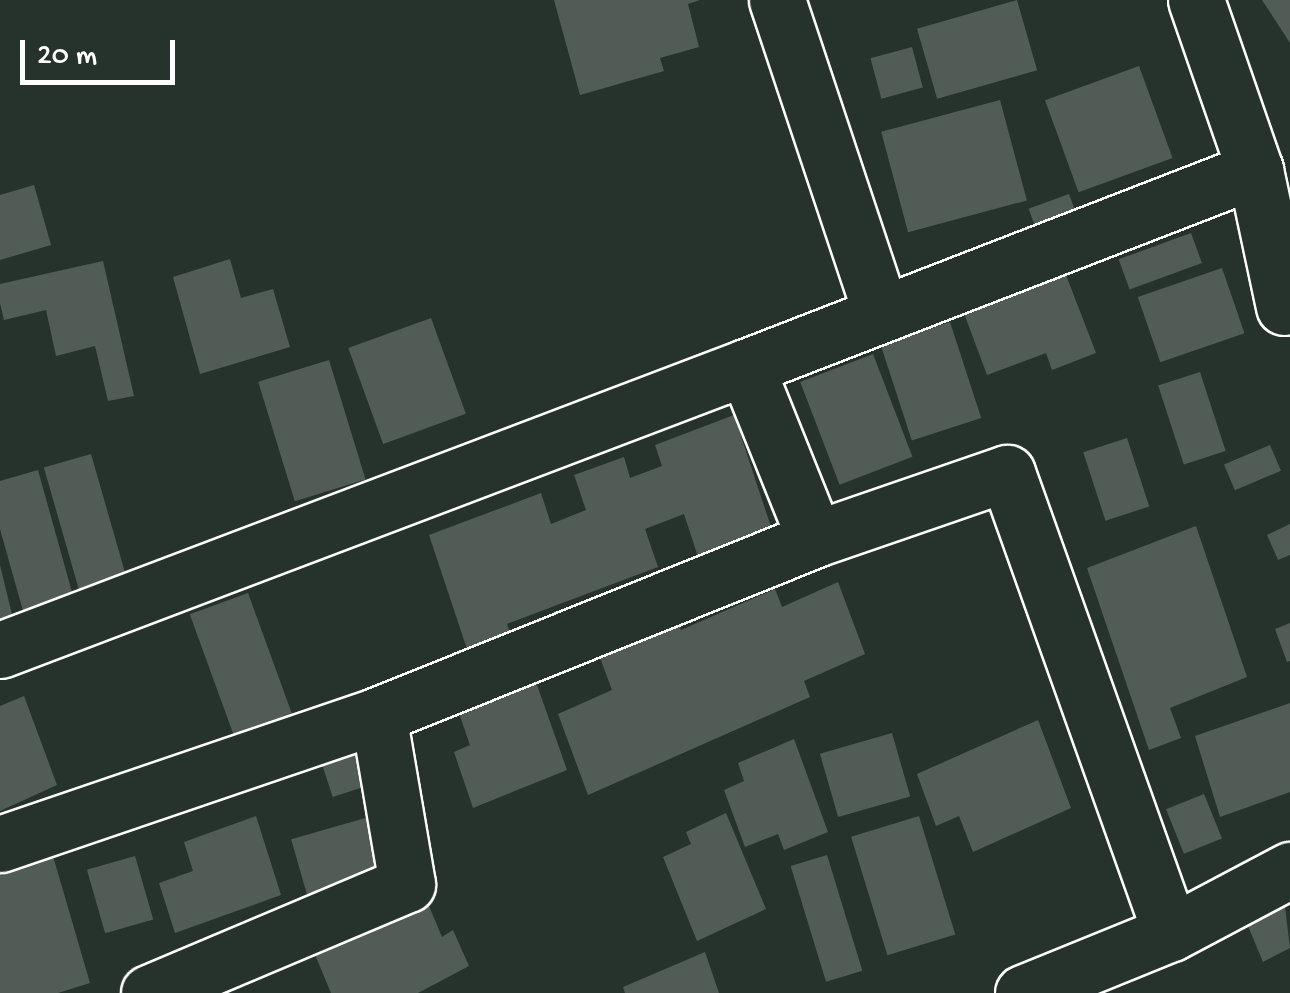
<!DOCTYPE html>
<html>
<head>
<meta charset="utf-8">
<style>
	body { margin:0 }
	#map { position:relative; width:1290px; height:993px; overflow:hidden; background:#26332d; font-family:"Gochi Hand",sans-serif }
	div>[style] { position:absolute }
	.building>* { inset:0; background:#515c57; transform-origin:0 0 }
	.roads { filter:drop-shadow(2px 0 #fff) drop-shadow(-2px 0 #fff) drop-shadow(0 2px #fff) drop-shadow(0 -2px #fff) }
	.minor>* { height:55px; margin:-27.5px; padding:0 27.5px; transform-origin:27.5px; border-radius:27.5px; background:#26332d }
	span { translate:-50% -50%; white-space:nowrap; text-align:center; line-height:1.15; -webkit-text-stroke:10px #26332d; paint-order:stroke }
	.scale { position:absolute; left:20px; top:40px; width:155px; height:45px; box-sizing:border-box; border:5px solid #fff; border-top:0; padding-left:12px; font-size:30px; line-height:35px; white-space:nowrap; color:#fff; -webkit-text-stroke:8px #26332d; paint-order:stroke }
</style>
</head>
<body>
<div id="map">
	<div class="building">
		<div style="clip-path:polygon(554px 0,700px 0,688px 4px,699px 47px,660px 58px,664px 71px,580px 95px)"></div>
		<div style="left:1017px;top:0;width:73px;height:104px;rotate:74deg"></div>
		<div style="clip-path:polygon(1262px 0,1290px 0,1290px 43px)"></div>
		<div style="left:912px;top:47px;width:42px;height:43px;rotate:75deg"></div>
		<div style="left:1139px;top:66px;width:98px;height:100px;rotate:70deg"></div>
		<div style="left:1000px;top:100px;width:104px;height:123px;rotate:75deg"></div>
		<div style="clip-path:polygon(34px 185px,51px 245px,0 260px,0 195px)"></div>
		<div style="left:1069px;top:194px;width:27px;height:43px;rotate:70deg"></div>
		<div style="left:1191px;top:233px;width:32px;height:77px;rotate:70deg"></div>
		<div style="clip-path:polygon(230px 259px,241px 298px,273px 289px,290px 347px,200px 374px,173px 277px)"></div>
		<div style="clip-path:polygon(103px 261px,134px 396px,108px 401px,95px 346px,56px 356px,46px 310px,4px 320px,0 303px,0 284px)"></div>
		<div style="clip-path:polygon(1061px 262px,1096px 353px,1052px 370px,1046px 353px,987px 375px,959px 300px)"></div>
		<div style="left:1222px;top:268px;width:69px;height:89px;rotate:71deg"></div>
		<div style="left:431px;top:318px;width:102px;height:88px;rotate:70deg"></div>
		<div style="left:950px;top:322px;width:101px;height:73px;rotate:72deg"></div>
		<div style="left:873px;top:354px;width:110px;height:78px;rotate:69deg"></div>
		<div style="left:329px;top:360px;width:125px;height:74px;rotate:73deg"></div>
		<div style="left:1200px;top:372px;width:83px;height:44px;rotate:72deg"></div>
		<div style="clip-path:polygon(734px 415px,774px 536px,700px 563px,684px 514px,645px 529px,658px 567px,507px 624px,511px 636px,468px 652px,429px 535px,541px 493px,551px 524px,586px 510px,574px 475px,624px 457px,630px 478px,662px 466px,655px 445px)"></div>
		<div style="left:1127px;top:438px;width:72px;height:46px;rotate:72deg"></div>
		<div style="left:1270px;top:445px;width:28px;height:50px;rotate:67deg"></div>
		<div style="left:91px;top:454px;width:141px;height:49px;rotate:74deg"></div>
		<div style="clip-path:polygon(38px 470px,75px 603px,25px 618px,0 529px,0 481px)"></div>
		<div style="clip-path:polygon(1290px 524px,1290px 555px,1278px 560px,1267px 535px)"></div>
		<div style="clip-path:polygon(1196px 526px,1247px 677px,1170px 708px,1181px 738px,1149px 750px,1087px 568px)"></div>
		<div style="clip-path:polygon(0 565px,15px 627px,0 630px)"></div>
		<div style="clip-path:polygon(838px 582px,865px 654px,804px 681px,810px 697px,588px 795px,558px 714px,612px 690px,596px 647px,675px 613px,681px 630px,775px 589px,782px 607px)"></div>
		<div style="left:248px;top:593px;width:133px;height:62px;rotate:70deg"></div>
		<div style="clip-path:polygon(1290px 623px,1290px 661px,1287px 662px,1275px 629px)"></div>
		<div style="clip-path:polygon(531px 668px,567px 770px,473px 808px,454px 752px,470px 745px,454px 699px)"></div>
		<div style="clip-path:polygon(24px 696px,57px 785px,0 811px,0 706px)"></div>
		<div style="clip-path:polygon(1290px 703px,1290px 792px,1220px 817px,1195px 736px)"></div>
		<div style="clip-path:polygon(1038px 720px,1071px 808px,973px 852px,959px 816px,936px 826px,917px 774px)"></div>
		<div style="left:892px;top:733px;width:66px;height:75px;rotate:74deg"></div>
		<div style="clip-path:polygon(794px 739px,828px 832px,784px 850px,778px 834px,745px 847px,724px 790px,744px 781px,738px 763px)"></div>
		<div style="left:358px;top:752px;width:35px;height:38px;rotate:72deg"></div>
		<div style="left:1204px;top:794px;width:48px;height:41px;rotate:68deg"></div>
		<div style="clip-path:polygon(726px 813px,766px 909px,697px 941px,663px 857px,691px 844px,686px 832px)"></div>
		<div style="clip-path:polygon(256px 816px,281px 895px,175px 933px,159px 883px,193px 871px,184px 842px)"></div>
		<div style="left:919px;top:816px;width:124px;height:71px;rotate:73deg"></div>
		<div style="left:369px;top:817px;width:75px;height:81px;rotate:74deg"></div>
		<div style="left:827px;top:855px;width:121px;height:38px;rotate:73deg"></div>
		<div style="clip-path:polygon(53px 856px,90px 983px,58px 993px,0 993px,0 872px)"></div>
		<div style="left:135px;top:856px;width:66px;height:50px;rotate:74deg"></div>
		<div style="clip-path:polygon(421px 887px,442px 937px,453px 930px,469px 966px,418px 993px,331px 993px,311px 945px)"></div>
		<div style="clip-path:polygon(1285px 907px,1290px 948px,1263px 962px,1248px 926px)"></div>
		<div style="clip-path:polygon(705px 952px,719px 993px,625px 993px,623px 987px)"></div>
	</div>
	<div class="roads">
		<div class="minor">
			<div style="left:777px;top:0;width:330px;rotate:71.6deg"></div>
			<div style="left:1196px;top:0;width:180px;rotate:70.9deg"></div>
			<div style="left:1255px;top:170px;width:140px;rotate:78deg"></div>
			<div style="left:746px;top:367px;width:546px;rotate:-21.16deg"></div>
			<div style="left:0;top:650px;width:798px;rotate:-20.77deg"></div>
			<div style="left:746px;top:367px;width:185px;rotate:68.1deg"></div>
			<div style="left:0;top:844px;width:399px;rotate:-18.8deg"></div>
			<div style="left:378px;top:715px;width:471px;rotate:-21.9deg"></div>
			<div style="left:815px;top:539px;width:203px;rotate:-19deg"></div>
			<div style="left:1007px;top:473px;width:488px;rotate:70.4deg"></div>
			<div style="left:149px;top:993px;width:280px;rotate:-22.9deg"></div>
			<div style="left:407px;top:884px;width:171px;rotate:-99.7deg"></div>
			<div style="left:1023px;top:993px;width:160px;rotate:-22.1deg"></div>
			<div style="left:1171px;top:933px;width:135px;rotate:-27.9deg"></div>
		</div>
	</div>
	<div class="scale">20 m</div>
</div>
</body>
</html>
